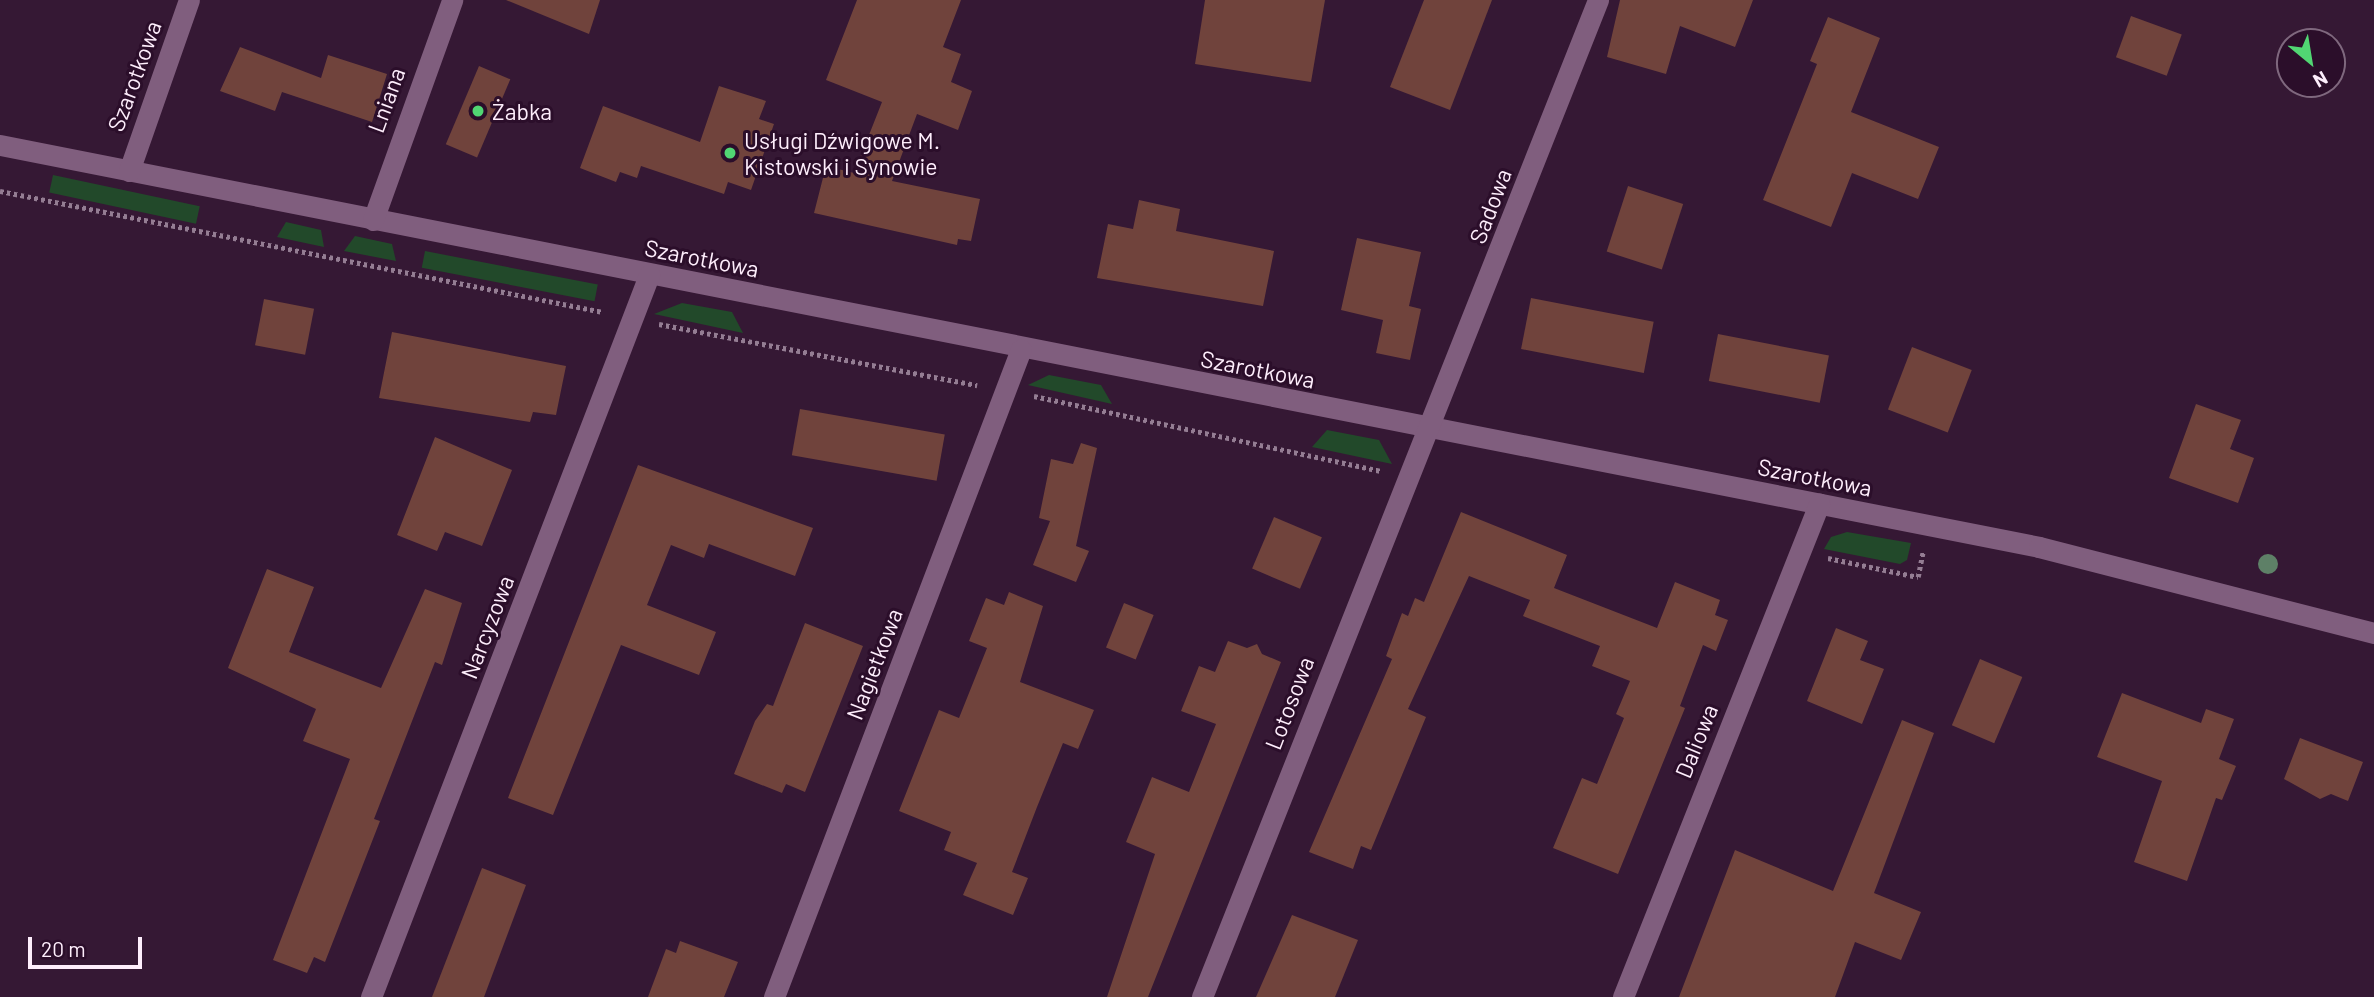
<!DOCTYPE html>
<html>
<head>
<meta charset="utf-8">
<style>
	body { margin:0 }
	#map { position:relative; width:2374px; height:997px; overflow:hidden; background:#351834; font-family:Barlow,sans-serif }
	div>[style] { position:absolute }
	.green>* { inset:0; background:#22492a; transform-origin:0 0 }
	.building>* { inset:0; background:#70433c; transform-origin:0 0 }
	.path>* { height:4.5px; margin-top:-2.25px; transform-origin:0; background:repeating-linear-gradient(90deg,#947d93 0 3.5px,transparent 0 7px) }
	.street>* { height:21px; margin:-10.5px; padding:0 10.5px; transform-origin:10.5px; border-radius:10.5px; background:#805e7e }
	.trees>* { width:20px; height:20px; margin:-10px; border-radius:50%; background:#5e8067 }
	.dots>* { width:19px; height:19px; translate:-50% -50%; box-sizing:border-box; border:4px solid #2b0e2a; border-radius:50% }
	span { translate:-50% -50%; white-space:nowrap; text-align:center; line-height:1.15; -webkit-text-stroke:6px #2b0e2a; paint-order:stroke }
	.street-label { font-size:23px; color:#feeefc }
	.poi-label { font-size:23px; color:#feeefc }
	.left { translate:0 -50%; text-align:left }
	.north { position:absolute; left:2276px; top:28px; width:70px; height:70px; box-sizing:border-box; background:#2b0e2a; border:2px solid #7f687e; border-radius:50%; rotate:150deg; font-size:19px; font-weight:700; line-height:28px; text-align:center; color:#feeefc }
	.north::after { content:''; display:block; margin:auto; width:24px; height:32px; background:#51d673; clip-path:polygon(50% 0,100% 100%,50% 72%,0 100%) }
	.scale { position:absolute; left:28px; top:937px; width:114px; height:32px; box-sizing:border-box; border:4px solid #feeefc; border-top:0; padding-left:9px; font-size:21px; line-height:24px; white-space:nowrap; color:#feeefc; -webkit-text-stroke:5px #2b0e2a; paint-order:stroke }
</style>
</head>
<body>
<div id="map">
	<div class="green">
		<div style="left:53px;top:175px;width:150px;height:18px;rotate:12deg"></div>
		<div style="clip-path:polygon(286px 222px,321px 230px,324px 247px,277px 237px)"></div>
		<div style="clip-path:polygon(355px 236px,392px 244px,396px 261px,344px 251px)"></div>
		<div style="left:425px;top:251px;width:176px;height:17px;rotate:11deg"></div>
		<div style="clip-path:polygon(682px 303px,732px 312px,743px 333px,654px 314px)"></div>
		<div style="clip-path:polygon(1049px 375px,1101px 385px,1112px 404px,1028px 385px)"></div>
		<div style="clip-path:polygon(1327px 430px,1379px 440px,1392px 464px,1312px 447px)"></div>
		<div style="clip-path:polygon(1847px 532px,1911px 543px,1907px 560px,1900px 564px,1824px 549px,1831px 537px)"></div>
	</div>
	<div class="building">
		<div style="clip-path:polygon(506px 0,600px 0,589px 34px)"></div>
		<div style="clip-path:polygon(857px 0,961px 0,943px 47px,961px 54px,951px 82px,972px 91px,958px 130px,917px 114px,892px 181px,980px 199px,971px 241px,958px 239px,957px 245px,814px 213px,826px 166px,854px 173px,882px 102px,826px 80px)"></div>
		<div style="clip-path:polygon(1205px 0,1325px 0,1311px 82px,1195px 64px)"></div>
		<div style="clip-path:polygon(1424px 0,1492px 0,1450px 110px,1390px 87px)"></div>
		<div style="clip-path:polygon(1620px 0,1753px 0,1735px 47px,1680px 26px,1666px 74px,1607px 57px)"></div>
		<div style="left:2131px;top:16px;width:54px;height:44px;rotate:20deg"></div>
		<div style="clip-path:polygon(1828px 17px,1880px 38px,1851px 112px,1939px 147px,1918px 199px,1852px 173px,1831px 227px,1763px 200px,1817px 64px,1810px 61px)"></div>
		<div style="clip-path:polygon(240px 47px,321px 78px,328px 55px,387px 74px,372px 122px,282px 92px,275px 111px,220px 91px)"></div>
		<div style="left:479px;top:66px;width:34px;height:85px;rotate:23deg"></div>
		<div style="clip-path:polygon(719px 86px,766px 101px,759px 119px,774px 124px,751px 190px,728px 182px,724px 194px,641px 166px,637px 178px,620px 172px,616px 182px,580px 168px,603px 106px,700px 142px)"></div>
		<div style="left:1628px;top:186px;width:58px;height:69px;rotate:18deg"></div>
		<div style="clip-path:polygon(1139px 200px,1180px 209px,1176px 231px,1274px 251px,1263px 306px,1097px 278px,1108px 224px,1133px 229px)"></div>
		<div style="clip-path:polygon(1357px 238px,1421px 252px,1409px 306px,1421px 309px,1410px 360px,1376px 353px,1383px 320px,1341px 310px)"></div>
		<div style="left:1531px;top:298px;width:125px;height:52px;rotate:11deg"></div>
		<div style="left:264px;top:299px;width:51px;height:47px;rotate:11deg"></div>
		<div style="clip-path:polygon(392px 332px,566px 366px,556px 415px,533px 412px,530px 422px,379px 398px)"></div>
		<div style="left:1718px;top:334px;width:113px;height:48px;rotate:11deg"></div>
		<div style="left:1912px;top:347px;width:64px;height:67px;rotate:21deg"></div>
		<div style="clip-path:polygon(2196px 404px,2241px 420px,2230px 449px,2254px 458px,2238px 503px,2169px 478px)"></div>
		<div style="left:800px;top:409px;width:147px;height:47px;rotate:10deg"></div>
		<div style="clip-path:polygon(435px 437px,512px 470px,482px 546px,445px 532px,437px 551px,397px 535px)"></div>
		<div style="clip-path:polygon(1081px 443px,1097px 448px,1076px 546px,1089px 551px,1076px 582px,1033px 565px,1050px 521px,1039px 518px,1051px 459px,1073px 464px)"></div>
		<div style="clip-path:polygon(638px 465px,813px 528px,795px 576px,709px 544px,704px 558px,671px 545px,647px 605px,716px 632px,699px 675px,621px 645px,553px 815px,508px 798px)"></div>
		<div style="clip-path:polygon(1461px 512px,1567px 555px,1554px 588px,1657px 628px,1675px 582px,1720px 600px,1715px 615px,1728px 620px,1716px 651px,1703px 645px,1680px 706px,1685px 708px,1618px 874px,1553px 848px,1582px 778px,1597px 784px,1624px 718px,1616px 714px,1630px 681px,1592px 666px,1600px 646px,1523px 616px,1530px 600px,1469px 576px,1408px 709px,1426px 717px,1371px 850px,1361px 846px,1353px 869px,1309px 852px,1392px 659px,1386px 656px,1402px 613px,1408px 616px,1415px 598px,1424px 602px)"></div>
		<div style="left:1274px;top:517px;width:52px;height:56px;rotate:23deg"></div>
		<div style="clip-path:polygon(267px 569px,314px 587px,289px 652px,381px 688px,425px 589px,462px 603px,442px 665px,435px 662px,374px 819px,380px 821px,325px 962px,314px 957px,307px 973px,273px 960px,350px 759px,303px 741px,316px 709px,228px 668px)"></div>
		<div style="clip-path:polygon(1009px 592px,1043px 606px,1020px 682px,1094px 710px,1078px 749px,1063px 743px,1037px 807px,1012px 872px,1028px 878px,1013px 915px,963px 895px,977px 863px,944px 850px,951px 832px,899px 811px,939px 710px,959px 718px,987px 648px,969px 641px,986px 598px,1004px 605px)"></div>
		<div style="left:1124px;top:603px;width:32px;height:48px;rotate:22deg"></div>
		<div style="clip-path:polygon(805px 623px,863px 646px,805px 792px,786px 784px,782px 793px,734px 774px,755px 721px,767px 704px,773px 706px)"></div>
		<div style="clip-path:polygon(1836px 628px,1868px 641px,1860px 660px,1884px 669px,1862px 724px,1807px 701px)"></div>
		<div style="clip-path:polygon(1228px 641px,1247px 648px,1257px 644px,1262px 654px,1281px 662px,1148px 997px,1107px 997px,1155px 854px,1126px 842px,1152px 777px,1189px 792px,1216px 724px,1181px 711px,1199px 666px,1215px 672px)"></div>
		<div style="left:1980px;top:659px;width:46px;height:72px;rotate:23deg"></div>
		<div style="clip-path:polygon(2122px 693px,2201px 723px,2206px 709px,2234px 719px,2219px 759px,2236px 766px,2222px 800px,2216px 798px,2187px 881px,2134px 862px,2162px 781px,2097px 757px)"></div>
		<div style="clip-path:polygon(1902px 720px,1934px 733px,1874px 893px,1921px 912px,1901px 960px,1855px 942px,1835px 997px,1679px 997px,1735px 850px,1833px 891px)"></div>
		<div style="clip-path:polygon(2300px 738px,2363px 762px,2348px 801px,2331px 794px,2320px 799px,2284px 779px)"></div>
		<div style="clip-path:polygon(482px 868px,526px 885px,484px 997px,432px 997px)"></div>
		<div style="clip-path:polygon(1292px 915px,1358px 940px,1335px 997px,1256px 997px)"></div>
		<div style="clip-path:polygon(680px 941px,738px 962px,724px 997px,648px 997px,666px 949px,676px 953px)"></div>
	</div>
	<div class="path">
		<div style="left:0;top:191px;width:615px;rotate:11.35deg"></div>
		<div style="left:659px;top:324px;width:324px;rotate:10.9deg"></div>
		<div style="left:1034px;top:396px;width:355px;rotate:12.2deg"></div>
		<div style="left:1828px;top:558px;width:92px;rotate:11.9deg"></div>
		<div style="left:1918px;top:577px;width:25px;rotate:-79deg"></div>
	</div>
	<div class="street">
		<div style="left:0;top:145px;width:2078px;rotate:11.15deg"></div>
		<div style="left:2039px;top:547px;width:346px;rotate:14.4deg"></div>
		<div style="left:129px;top:171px;width:181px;rotate:-70.7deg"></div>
		<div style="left:373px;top:220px;width:234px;rotate:-70.2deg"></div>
		<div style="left:371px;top:997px;width:774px;rotate:-68.94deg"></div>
		<div style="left:774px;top:997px;width:693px;rotate:-69.13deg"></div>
		<div style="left:1202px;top:997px;width:1073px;rotate:-68.34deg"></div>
		<div style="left:1623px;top:997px;width:531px;rotate:-68.32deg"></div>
	</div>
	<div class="trees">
		<div style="left:2268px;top:564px"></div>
	</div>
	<div class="dots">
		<div style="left:478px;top:111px;background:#51d673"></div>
		<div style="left:730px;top:153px;background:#51d673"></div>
	</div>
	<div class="street-label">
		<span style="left:134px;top:76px;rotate:-70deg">Szarotkowa</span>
		<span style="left:386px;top:100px;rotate:-70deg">Lniana</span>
		<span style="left:1490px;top:206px;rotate:-69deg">Sadowa</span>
		<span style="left:702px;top:258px;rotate:11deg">Szarotkowa</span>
		<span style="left:1258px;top:369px;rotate:11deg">Szarotkowa</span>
		<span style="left:1815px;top:477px;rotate:11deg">Szarotkowa</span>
		<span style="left:487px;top:627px;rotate:-69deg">Narcyzowa</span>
		<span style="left:874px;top:664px;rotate:-69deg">Nagietkowa</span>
		<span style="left:1289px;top:703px;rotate:-69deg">Lotosowa</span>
		<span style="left:1696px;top:741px;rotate:-68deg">Daliowa</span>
	</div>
	<div class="poi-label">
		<span class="left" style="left:492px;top:111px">Żabka</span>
		<span class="left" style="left:744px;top:153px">Usługi Dźwigowe M.<br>Kistowski i Synowie</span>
	</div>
	<div class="north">N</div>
	<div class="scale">20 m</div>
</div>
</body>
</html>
